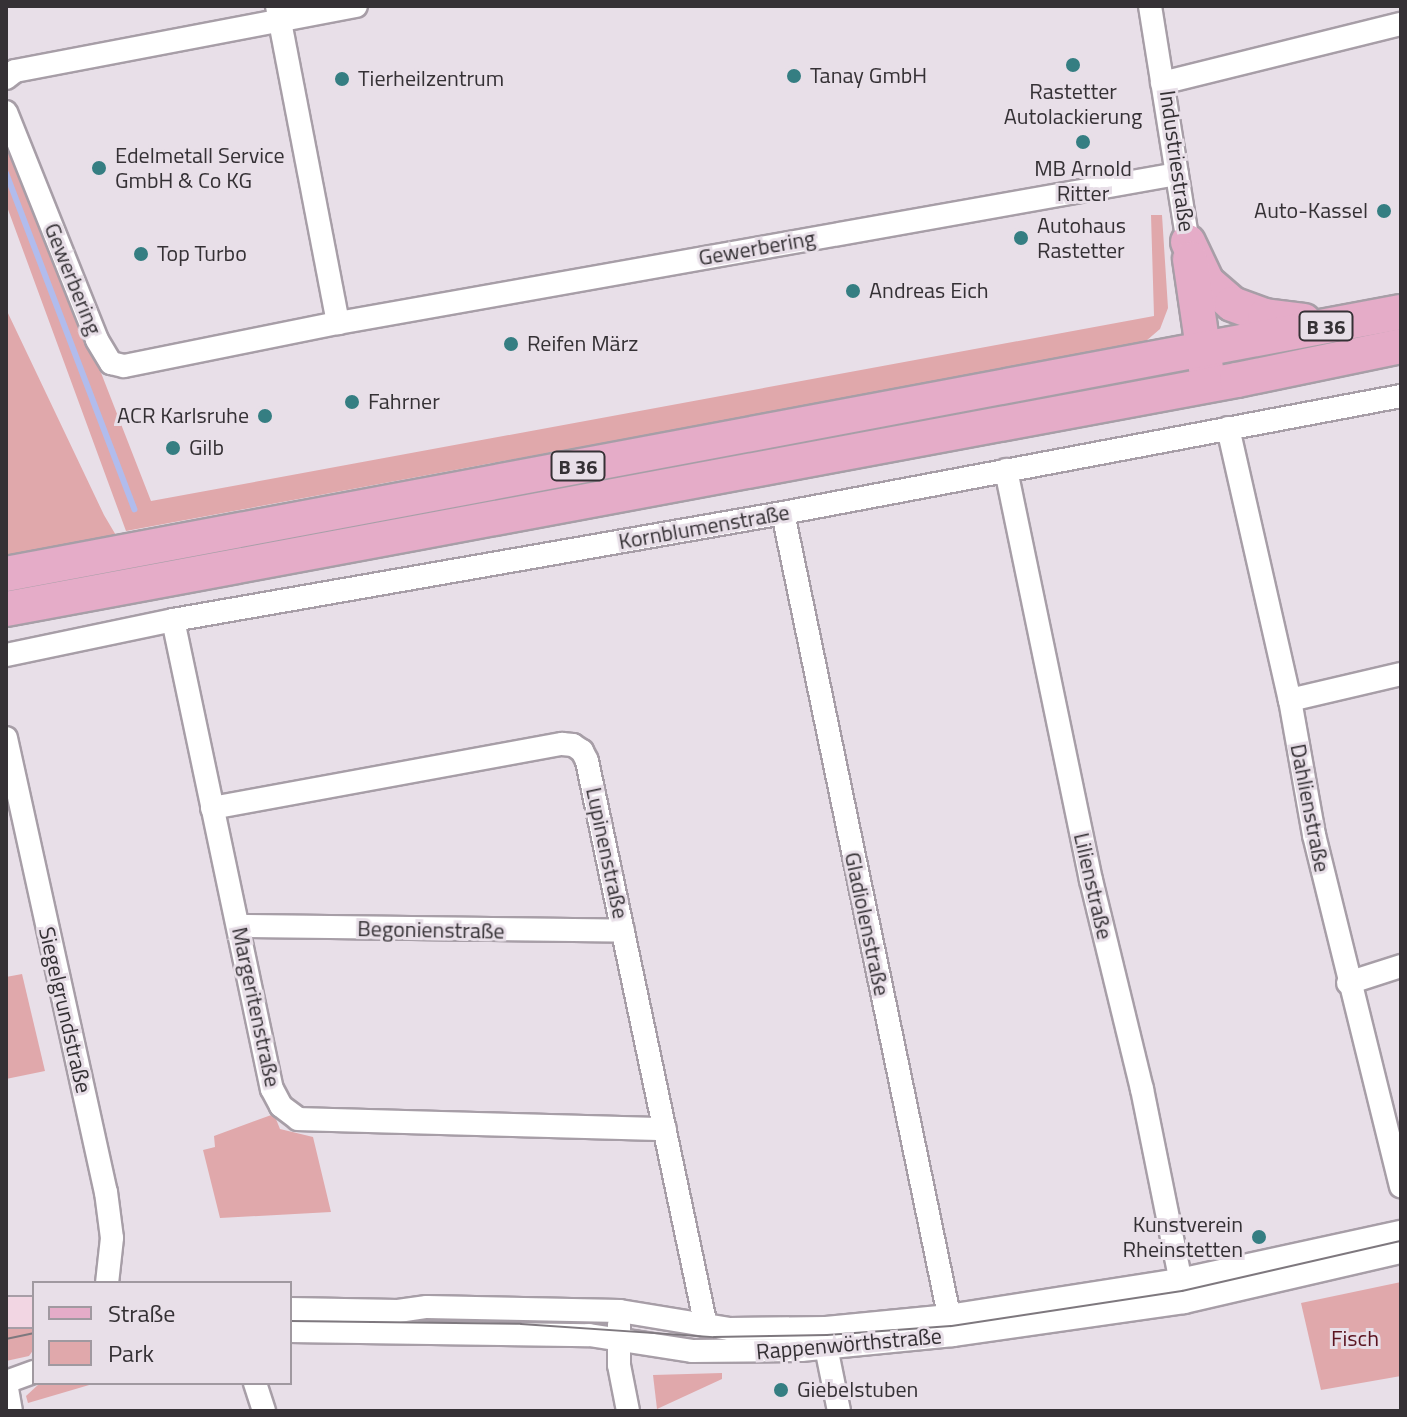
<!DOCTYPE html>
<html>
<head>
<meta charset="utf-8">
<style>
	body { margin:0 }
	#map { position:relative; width:1407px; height:1417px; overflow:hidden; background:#e8dfe8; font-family:"Titillium Web",sans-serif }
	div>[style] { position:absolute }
	.green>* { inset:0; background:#e0a8ab }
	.stream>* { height:6px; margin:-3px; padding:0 3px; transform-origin:3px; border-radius:3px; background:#b1bced }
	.roads { filter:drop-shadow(2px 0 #a79ea7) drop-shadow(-2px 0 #a79ea7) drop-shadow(0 2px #a79ea7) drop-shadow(0 -2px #a79ea7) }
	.street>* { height:22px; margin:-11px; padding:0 11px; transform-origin:11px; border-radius:11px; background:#fff }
	.secondary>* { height:30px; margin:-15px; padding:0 15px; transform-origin:15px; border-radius:15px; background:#f2d6e3 }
	.primary>* { height:34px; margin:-17px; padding:0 17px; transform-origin:17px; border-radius:17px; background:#e5acc8 }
	.tram>* { height:2px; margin:-1px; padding:0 1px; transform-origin:1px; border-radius:1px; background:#7e787e }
	.dots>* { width:22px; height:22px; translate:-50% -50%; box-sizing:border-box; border:4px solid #e8dfe8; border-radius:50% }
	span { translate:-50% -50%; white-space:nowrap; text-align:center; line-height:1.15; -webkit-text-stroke:6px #e8dfe8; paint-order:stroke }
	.shield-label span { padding:2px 6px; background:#e8dfe8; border:2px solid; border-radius:6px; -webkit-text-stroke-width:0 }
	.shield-label { font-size:20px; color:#353135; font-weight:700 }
	.poi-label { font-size:22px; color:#353135 }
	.left { translate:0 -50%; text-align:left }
	.right { translate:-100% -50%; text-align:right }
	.street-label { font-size:22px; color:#353135 }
	.park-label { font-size:22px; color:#5b1420 }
	.frame { position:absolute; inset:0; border:8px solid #353135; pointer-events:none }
	.legend { position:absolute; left:32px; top:1281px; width:260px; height:104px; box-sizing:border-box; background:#e8dfe8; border:2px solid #a099a0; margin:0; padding:10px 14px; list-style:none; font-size:24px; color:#353135 }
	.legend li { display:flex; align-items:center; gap:16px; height:40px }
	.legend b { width:40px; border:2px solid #a099a0 }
</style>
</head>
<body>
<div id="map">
	<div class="green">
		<div style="clip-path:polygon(6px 129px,151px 501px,1154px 316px,1151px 215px,1162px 215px,1168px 308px,1160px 329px,1146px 341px,1118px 347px,126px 531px,6px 204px)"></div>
		<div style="clip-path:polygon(6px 309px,104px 515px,117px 537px,6px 558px)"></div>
		<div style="clip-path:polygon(22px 974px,45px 1071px,6px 1079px,6px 977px)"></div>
		<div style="clip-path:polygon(274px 1114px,280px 1129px,313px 1137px,331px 1212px,220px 1218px,203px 1150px,215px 1147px,214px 1136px)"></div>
		<div style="clip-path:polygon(1401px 1282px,1401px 1376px,1321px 1390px,1301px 1303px)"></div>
		<div style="clip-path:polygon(6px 1323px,23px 1324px,34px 1330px,34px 1349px,29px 1356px,6px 1361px)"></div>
		<div style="clip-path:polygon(722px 1373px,722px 1379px,657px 1409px,653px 1375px)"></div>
		<div style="clip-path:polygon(40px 1383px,96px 1383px,28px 1403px,26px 1396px)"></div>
	</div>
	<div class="stream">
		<div style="left:6px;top:173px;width:360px;rotate:69.1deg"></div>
	</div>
	<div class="roads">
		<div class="street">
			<div style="left:277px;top:6px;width:323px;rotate:79.1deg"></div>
			<div style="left:1150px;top:6px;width:239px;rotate:80.9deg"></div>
			<div style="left:6px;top:78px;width:11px;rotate:-38deg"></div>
			<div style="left:15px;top:71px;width:347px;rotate:-10.8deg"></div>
			<div style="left:1162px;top:83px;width:246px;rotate:-13.9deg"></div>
			<div style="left:6px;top:112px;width:245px;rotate:68.2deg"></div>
			<div style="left:97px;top:340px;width:27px;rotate:59deg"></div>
			<div style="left:111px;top:363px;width:13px;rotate:13deg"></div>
			<div style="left:124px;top:366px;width:218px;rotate:-11.4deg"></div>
			<div style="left:338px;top:323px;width:852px;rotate:-10.07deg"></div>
			<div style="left:1228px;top:428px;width:279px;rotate:77.2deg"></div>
			<div style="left:1290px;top:700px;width:137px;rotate:79.9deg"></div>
			<div style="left:1314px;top:835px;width:362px;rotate:76.1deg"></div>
			<div style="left:1006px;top:470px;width:419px;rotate:78.3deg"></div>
			<div style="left:1091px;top:880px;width:215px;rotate:76.3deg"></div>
			<div style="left:1142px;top:1089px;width:208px;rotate:78.6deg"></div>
			<div style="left:783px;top:513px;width:834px;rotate:78.31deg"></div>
			<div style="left:173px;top:620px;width:479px;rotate:78.1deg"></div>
			<div style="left:272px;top:1089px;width:19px;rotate:62deg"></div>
			<div style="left:281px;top:1106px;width:21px;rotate:37deg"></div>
			<div style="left:298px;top:1119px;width:367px;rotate:1.6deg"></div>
			<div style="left:6px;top:655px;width:171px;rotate:-11.8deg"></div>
			<div style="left:173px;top:620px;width:619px;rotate:-9.95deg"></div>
			<div style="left:783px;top:513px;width:629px;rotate:-10.72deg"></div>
			<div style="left:1290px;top:700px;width:114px;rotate:-13.2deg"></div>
			<div style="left:6px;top:738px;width:465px;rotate:77.6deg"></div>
			<div style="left:106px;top:1192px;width:46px;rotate:82.6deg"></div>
			<div style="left:112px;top:1238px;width:45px;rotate:96.3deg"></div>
			<div style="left:212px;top:808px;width:356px;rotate:-10.4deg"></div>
			<div style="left:562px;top:744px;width:11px;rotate:5deg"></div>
			<div style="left:573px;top:745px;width:11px;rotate:34deg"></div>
			<div style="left:582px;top:751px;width:11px;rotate:63deg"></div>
			<div style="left:587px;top:761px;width:577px;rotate:78.11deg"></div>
			<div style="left:239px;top:926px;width:384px;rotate:0.7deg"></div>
			<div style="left:1348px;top:983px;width:56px;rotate:-17.8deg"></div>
			<div style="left:290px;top:1309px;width:108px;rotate:1.1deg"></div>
			<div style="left:398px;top:1311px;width:29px;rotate:-8deg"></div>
			<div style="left:427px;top:1307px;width:193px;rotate:1.2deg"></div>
			<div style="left:620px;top:1311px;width:110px;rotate:9.4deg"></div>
			<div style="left:729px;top:1329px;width:97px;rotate:-0.6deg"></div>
			<div style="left:826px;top:1328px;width:124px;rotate:-5.6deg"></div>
			<div style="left:949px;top:1316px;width:234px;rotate:-8.9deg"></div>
			<div style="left:1180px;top:1280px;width:226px;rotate:-12.3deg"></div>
			<div style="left:619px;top:1325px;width:40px;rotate:90deg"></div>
			<div style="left:619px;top:1365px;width:47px;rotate:78.9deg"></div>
			<div style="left:290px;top:1331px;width:299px;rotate:0.8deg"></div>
			<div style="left:589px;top:1335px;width:104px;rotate:8.8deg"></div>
			<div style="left:692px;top:1351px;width:109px;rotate:-0.5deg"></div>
			<div style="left:801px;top:1350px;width:153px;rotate:-5.6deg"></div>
			<div style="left:953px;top:1335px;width:233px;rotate:-8.1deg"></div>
			<div style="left:1184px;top:1302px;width:223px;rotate:-13deg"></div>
			<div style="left:826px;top:1347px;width:65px;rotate:78.5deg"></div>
			<div style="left:6px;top:1382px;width:30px;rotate:-20deg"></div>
			<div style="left:6px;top:1383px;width:28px;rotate:80deg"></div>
			<div style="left:255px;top:1383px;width:29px;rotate:72deg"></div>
		</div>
		<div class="secondary">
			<div style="left:6px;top:1312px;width:28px"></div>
		</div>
		<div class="primary">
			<div style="left:1188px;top:242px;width:44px;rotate:64.6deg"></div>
			<div style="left:1207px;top:282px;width:33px;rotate:41deg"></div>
			<div style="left:1232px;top:304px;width:35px;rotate:20deg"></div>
			<div style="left:1265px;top:316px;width:39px;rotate:7deg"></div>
			<div style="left:1190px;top:259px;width:111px;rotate:81.7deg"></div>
			<div style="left:6px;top:574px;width:1419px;rotate:-10.64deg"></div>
			<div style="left:6px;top:609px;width:1252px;rotate:-10.54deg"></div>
			<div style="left:1237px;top:380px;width:167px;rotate:-11.7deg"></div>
		</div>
	</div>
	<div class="tram">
		<div style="left:290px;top:1321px;width:231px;rotate:0.7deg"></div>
		<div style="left:521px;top:1324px;width:193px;rotate:3.9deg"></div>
		<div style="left:714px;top:1337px;width:113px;rotate:-1deg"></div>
		<div style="left:827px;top:1335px;width:124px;rotate:-4.2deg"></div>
		<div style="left:951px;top:1326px;width:234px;rotate:-8.6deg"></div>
		<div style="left:1182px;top:1291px;width:225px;rotate:-12.9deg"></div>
		<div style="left:6px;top:1339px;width:29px;rotate:-12deg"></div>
	</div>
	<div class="dots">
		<div style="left:1073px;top:65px;background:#357e82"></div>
		<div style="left:794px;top:76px;background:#357e82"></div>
		<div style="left:342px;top:79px;background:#357e82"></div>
		<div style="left:1083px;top:142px;background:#357e82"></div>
		<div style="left:99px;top:168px;background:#357e82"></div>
		<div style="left:1384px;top:211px;background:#357e82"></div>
		<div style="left:1021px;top:238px;background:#357e82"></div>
		<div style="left:141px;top:254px;background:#357e82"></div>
		<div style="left:853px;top:291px;background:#357e82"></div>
		<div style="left:511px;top:344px;background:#357e82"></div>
		<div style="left:352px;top:402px;background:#357e82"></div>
		<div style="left:265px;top:416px;background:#357e82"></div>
		<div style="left:173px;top:448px;background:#357e82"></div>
		<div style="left:1259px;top:1237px;background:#357e82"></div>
		<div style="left:781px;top:1390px;background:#357e82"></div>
	</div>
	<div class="shield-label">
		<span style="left:1326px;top:326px">B 36</span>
		<span style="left:578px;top:466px">B 36</span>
	</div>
	<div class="poi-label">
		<span class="left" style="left:810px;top:76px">Tanay GmbH</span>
		<span class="left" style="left:358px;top:79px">Tierheilzentrum</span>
		<span style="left:1073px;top:104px">Rastetter<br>Autolackierung</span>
		<span class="left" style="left:115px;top:168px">Edelmetall Service<br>GmbH &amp; Co KG</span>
		<span style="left:1083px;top:181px">MB Arnold<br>Ritter</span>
		<span class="right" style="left:1368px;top:211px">Auto-Kassel</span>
		<span class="left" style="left:1037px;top:238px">Autohaus<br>Rastetter</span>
		<span class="left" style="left:157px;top:254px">Top Turbo</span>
		<span class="left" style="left:869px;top:291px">Andreas Eich</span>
		<span class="left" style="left:527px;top:344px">Reifen März</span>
		<span class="left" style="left:368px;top:402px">Fahrner</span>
		<span class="right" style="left:249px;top:416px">ACR Karlsruhe</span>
		<span class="left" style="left:189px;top:448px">Gilb</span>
		<span class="right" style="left:1243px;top:1237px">Kunstverein<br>Rheinstetten</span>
		<span class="left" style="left:797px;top:1390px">Giebelstuben</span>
	</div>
	<div class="street-label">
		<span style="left:1177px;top:161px;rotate:82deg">Industriestraße</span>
		<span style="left:757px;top:248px;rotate:-10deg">Gewerbering</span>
		<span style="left:73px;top:279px;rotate:68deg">Gewerbering</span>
		<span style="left:704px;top:527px;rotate:-10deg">Kornblumenstraße</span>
		<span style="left:1310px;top:808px;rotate:79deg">Dahlienstraße</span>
		<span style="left:607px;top:853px;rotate:78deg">Lupinenstraße</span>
		<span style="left:1093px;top:886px;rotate:77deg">Lilienstraße</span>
		<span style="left:867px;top:924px;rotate:78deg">Gladiolenstraße</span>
		<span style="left:431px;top:930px;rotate:1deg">Begonienstraße</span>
		<span style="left:256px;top:1007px;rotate:78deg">Margeritenstraße</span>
		<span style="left:65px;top:1010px;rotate:77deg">Siegelgrundstraße</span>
		<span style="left:849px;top:1344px;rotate:-5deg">Rappenwörthstraße</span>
	</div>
	<div class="park-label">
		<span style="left:1355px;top:1339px">Fisch</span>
	</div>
	<div class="frame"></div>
	<ul class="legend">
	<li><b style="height:10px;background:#e5acc8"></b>Straße</li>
	<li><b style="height:22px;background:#e0a8ab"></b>Park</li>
	</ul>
</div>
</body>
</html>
